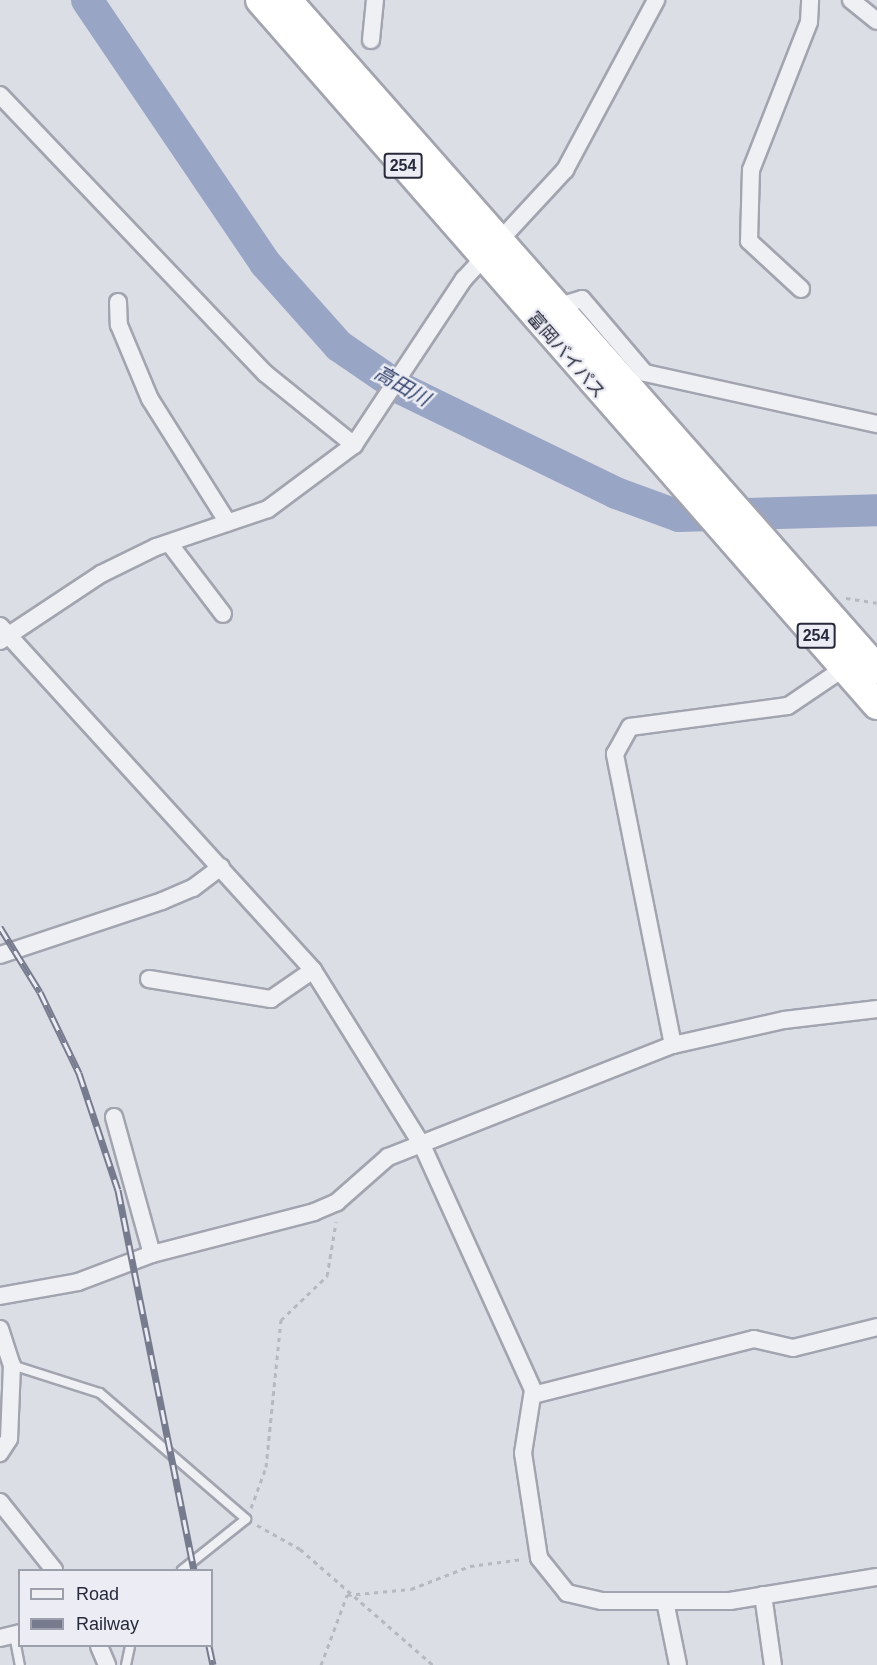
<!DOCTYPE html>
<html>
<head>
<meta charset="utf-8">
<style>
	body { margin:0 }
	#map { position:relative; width:877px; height:1665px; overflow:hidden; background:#dcdee6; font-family:Arial,"Noto Sans JP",sans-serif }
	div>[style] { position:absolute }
	.river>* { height:32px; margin:-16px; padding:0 16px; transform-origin:16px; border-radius:16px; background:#99a5c5 }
	.path>* { height:3px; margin-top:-1.5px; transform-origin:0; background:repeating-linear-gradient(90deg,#b7b9c0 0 4.5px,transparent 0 9px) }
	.roads { filter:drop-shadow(2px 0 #a2a4af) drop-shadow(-2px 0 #a2a4af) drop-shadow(0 2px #a2a4af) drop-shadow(0 -2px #a2a4af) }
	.service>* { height:8px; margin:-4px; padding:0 4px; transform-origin:4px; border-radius:4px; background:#eff0f4 }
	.minor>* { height:16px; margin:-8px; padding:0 8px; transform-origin:8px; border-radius:8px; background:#eff0f4 }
	.trunk>* { height:28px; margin:-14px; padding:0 14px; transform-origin:14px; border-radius:14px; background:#fff }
	.rail>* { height:7px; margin-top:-3.5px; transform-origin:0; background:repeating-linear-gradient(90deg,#ecedf4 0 14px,#777b8e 0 28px); box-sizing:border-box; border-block:2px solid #777b8e }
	span { translate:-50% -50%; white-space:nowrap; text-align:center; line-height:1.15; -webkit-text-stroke:5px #ecedf4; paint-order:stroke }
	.shield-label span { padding:2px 4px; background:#ecedf4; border:2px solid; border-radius:4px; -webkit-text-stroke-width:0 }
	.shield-label { font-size:16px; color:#272a3b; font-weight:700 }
	.street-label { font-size:18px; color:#272a3b }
	.water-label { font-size:20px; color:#33426d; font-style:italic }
	.legend { position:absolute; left:18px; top:1569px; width:195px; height:78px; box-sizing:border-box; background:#ecedf4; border:2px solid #9d9faa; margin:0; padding:8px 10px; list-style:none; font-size:18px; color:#272a3b }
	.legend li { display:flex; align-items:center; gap:12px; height:30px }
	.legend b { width:30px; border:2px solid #9d9faa }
</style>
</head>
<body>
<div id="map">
	<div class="river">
		<div style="left:87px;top:0;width:318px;rotate:55.9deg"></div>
		<div style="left:265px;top:263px;width:111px;rotate:48.3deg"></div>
		<div style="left:339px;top:346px;width:74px;rotate:34.5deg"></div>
		<div style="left:400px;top:388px;width:240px;rotate:25.9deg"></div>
		<div style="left:616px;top:493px;width:67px;rotate:20.1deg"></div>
		<div style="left:679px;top:516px;width:198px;rotate:-1.7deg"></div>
	</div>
	<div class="path">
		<div style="left:846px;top:598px;width:31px;rotate:9deg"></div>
		<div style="left:251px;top:1508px;width:44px;rotate:-69.9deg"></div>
		<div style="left:266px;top:1467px;width:148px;rotate:-84.2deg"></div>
		<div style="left:281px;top:1320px;width:64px;rotate:-43.7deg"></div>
		<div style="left:327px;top:1276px;width:55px;rotate:-80.5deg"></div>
		<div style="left:257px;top:1525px;width:49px;rotate:29.2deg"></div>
		<div style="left:300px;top:1549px;width:176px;rotate:41.1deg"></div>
		<div style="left:347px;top:1595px;width:64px;rotate:-5.4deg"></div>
		<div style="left:411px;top:1589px;width:63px;rotate:-21.3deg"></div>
		<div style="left:470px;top:1566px;width:53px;rotate:-7.5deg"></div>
		<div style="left:321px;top:1665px;width:75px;rotate:-69.6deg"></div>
	</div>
	<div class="roads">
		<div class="service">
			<div style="left:12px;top:1365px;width:92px;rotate:17.7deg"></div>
			<div style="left:100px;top:1393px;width:193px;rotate:40.8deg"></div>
			<div style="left:246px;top:1519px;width:82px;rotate:141.4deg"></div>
			<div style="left:14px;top:1635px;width:31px;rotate:79deg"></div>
			<div style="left:126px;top:1665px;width:19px;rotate:-78deg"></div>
		</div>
		<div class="minor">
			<div style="left:851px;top:0;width:33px;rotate:39deg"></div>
			<div style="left:371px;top:40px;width:40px;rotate:-84.3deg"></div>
			<div style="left:0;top:95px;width:385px;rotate:46.4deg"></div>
			<div style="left:266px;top:374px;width:113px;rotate:38.9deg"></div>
			<div style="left:801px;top:289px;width:71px;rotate:-137.3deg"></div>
			<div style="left:749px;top:241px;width:71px;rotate:-88.4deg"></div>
			<div style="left:751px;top:170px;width:159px;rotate:-68.6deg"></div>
			<div style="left:809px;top:22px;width:22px;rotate:-87deg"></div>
			<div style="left:118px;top:302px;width:23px;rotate:88deg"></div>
			<div style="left:119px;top:325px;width:80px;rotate:67.3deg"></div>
			<div style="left:150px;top:399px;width:146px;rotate:57.8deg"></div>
			<div style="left:556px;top:307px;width:27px;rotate:-17deg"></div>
			<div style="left:582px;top:299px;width:97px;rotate:49.6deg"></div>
			<div style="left:645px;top:373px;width:238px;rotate:12.4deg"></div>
			<div style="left:169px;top:543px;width:89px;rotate:52.7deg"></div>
			<div style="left:0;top:626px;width:465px;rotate:47.7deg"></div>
			<div style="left:313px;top:970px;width:206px;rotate:58.1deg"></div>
			<div style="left:422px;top:1145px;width:269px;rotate:65.6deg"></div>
			<div style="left:533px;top:1390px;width:64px;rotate:99deg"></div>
			<div style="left:523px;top:1453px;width:106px;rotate:81.3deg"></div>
			<div style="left:539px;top:1558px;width:45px;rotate:51.3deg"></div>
			<div style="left:567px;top:1593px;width:36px;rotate:13deg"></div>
			<div style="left:602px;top:1601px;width:128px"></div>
			<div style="left:730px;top:1601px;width:149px;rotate:-9.3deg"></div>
			<div style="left:0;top:641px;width:121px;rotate:-33.6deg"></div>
			<div style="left:101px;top:574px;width:61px;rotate:-26.1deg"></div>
			<div style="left:156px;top:547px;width:118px;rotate:-18.7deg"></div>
			<div style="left:268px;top:509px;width:107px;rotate:-36.7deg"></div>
			<div style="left:354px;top:445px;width:199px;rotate:-56.5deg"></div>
			<div style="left:464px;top:279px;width:149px;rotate:-47.2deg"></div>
			<div style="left:565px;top:170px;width:193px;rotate:-61.8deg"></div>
			<div style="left:0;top:955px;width:171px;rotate:-18.4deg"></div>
			<div style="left:162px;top:901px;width:34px;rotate:-23deg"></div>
			<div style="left:193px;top:888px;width:35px;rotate:-37deg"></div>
			<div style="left:149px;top:979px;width:124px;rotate:9.3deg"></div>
			<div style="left:271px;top:999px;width:51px;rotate:-34.6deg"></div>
			<div style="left:673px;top:1045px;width:297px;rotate:-101.3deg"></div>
			<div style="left:615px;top:754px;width:31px;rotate:-61deg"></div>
			<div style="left:630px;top:727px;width:159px;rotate:-7.6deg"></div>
			<div style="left:788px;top:706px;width:68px;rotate:-34.2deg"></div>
			<div style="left:114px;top:1117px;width:142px;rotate:74.5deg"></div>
			<div style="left:0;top:1296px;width:79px;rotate:-10.2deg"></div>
			<div style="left:78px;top:1282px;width:79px;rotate:-20.7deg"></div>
			<div style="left:152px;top:1254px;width:167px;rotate:-14.5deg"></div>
			<div style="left:314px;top:1212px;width:25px;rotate:-23deg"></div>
			<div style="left:337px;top:1202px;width:68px;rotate:-41.4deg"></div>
			<div style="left:388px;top:1157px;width:306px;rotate:-21.5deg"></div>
			<div style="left:673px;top:1045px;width:114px;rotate:-12.7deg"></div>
			<div style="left:784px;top:1020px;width:94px;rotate:-6.7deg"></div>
			<div style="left:0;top:1329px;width:38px;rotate:72deg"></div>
			<div style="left:12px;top:1365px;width:74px;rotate:92.3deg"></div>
			<div style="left:9px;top:1439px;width:17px;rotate:123deg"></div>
			<div style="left:533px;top:1395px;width:228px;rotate:-14.2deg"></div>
			<div style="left:754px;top:1339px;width:40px;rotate:13deg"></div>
			<div style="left:793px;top:1348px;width:87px;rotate:-14deg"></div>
			<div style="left:0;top:1502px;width:87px;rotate:51.5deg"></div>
			<div style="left:763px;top:1595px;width:71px;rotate:81.9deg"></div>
			<div style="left:665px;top:1601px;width:65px;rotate:78.5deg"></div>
			<div style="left:0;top:1638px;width:21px;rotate:-14deg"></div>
			<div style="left:99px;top:1646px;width:21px;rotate:67deg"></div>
		</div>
		<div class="trunk">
			<div style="left:260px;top:0;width:937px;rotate:48.81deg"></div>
			<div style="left:287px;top:0;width:892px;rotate:48.59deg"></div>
		</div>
	</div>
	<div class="rail">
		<div style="left:0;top:927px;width:76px;rotate:58.4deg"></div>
		<div style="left:40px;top:992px;width:90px;rotate:64.3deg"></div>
		<div style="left:79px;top:1073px;width:123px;rotate:71.6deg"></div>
		<div style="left:118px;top:1190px;width:388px;rotate:78.7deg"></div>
		<div style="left:209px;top:1646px;width:19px;rotate:78deg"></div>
	</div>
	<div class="shield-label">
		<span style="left:403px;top:166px">254</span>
		<span style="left:816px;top:636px">254</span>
	</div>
	<div class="street-label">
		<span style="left:566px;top:355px;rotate:49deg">富岡バイパス</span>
	</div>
	<div class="water-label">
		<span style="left:402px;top:386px;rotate:30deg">高田川</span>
	</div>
	<ul class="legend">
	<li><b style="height:8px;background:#eff0f4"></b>Road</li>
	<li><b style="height:8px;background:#777b8e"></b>Railway</li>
	</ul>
</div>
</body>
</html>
